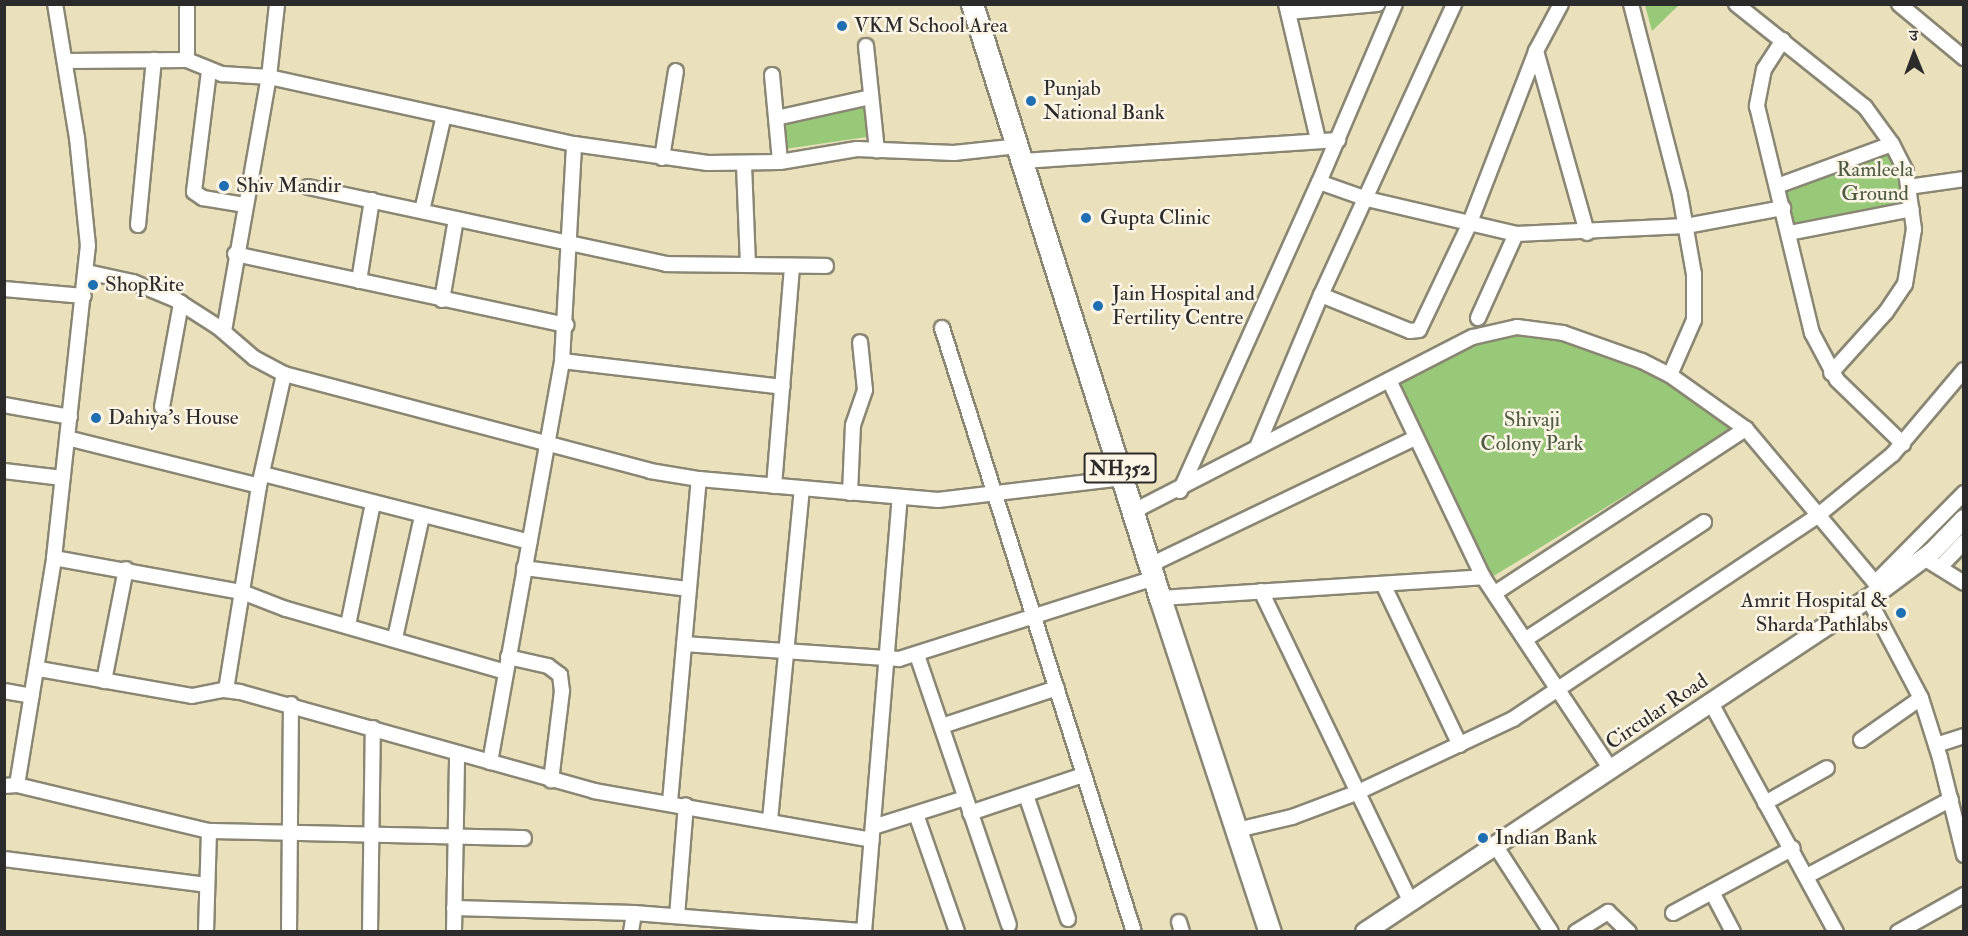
<!DOCTYPE html>
<html>
<head>
<meta charset="utf-8">
<style>
	body { margin:0 }
	#map { position:relative; width:1968px; height:936px; overflow:hidden; background:#eae1bc; font-family:"IM FELL Double Pica","Noto Serif Devanagari",serif }
	div>[style] { position:absolute }
	.green>* { inset:0; background:#98c979 }
	.roads { filter:drop-shadow(2px 0 #8a8674) drop-shadow(-2px 0 #8a8674) drop-shadow(0 2px #8a8674) drop-shadow(0 -2px #8a8674) }
	.minor>* { height:14px; margin:-7px; padding:0 7px; transform-origin:7px; border-radius:7px; background:#fff }
	.major>* { height:18px; margin:-9px; padding:0 9px; transform-origin:9px; border-radius:9px; background:#fff }
	.highway>* { height:21px; margin:-10.5px; padding:0 10.5px; transform-origin:10.5px; border-radius:10.5px; background:#fff }
	.dots>* { width:16px; height:16px; translate:-50% -50%; box-sizing:border-box; border:3px solid #fcf5e5; border-radius:50% }
	span { translate:-50% -50%; white-space:nowrap; text-align:center; line-height:1.15; -webkit-text-stroke:5px #fcf5e5; paint-order:stroke }
	.shield-label span { padding:2px 4px; background:#fcf5e5; border:2px solid; border-radius:4px; -webkit-text-stroke-width:0 }
	.shield-label { font-size:20px; color:#2b2b2b; font-weight:700 }
	.poi-label { font-size:21px; color:#2b2b2b }
	.left { translate:0 -50%; text-align:left }
	.right { translate:-100% -50%; text-align:right }
	.park-label { font-size:21px; color:#4c5a42 }
	.street-label { font-size:21px; color:#2b2b2b }
	.frame { position:absolute; inset:0; border:6px solid #2b2b2b; pointer-events:none }
	.north { position:absolute; left:1884px; top:24px; width:60px; height:60px; -webkit-text-stroke:4px #fcf5e5; paint-order:stroke; rotate:359deg; font-size:16px; font-weight:700; line-height:24px; text-align:center; color:#2b2b2b }
	.north::after { content:''; display:block; margin:auto; width:21px; height:27px; background:#2b2b2b; clip-path:polygon(50% 0,100% 100%,50% 72%,0 100%) }
</style>
</head>
<body>
<div id="map">
	<div class="green">
		<div style="clip-path:polygon(1645px 5px,1679px 4px,1679px 5px,1652px 31px)"></div>
		<div style="clip-path:polygon(866px 98px,873px 136px,785px 149px,783px 117px)"></div>
		<div style="clip-path:polygon(1892px 146px,1908px 205px,1791px 229px,1781px 188px)"></div>
		<div style="clip-path:polygon(1563px 333px,1663px 373px,1747px 421px,1492px 577px,1389px 380px,1482px 334px)"></div>
	</div>
	<div class="roads">
		<div class="minor">
			<div style="left:187px;top:4px;width:56px;rotate:90deg"></div>
			<div style="left:1286px;top:4px;width:139px;rotate:76.7deg"></div>
			<div style="left:1395px;top:4px;width:194px;rotate:113.1deg"></div>
			<div style="left:1319px;top:182px;width:51px;rotate:19.5deg"></div>
			<div style="left:1367px;top:199px;width:153px;rotate:13.2deg"></div>
			<div style="left:1516px;top:234px;width:170px;rotate:-2.7deg"></div>
			<div style="left:1686px;top:226px;width:99px;rotate:-10.5deg"></div>
			<div style="left:1631px;top:4px;width:197px;rotate:75.6deg"></div>
			<div style="left:1680px;top:195px;width:80px;rotate:80deg"></div>
			<div style="left:1694px;top:274px;width:46px;rotate:90deg"></div>
			<div style="left:1694px;top:320px;width:60px;rotate:113.6deg"></div>
			<div style="left:1736px;top:4px;width:165px;rotate:38.6deg"></div>
			<div style="left:1865px;top:107px;width:46px;rotate:53.9deg"></div>
			<div style="left:1892px;top:144px;width:31px;rotate:63deg"></div>
			<div style="left:1906px;top:172px;width:58px;rotate:82deg"></div>
			<div style="left:1914px;top:229px;width:56px;rotate:99.3deg"></div>
			<div style="left:1905px;top:284px;width:34px;rotate:124deg"></div>
			<div style="left:1886px;top:312px;width:82px;rotate:132deg"></div>
			<div style="left:1899px;top:4px;width:85px;rotate:39.7deg"></div>
			<div style="left:1288px;top:12px;width:90px;rotate:-5.1deg"></div>
			<div style="left:1783px;top:40px;width:35px;rotate:123deg"></div>
			<div style="left:1764px;top:69px;width:38px;rotate:101deg"></div>
			<div style="left:1757px;top:106px;width:234px;rotate:76.4deg"></div>
			<div style="left:1812px;top:333px;width:53px;rotate:62deg"></div>
			<div style="left:1837px;top:380px;width:92px;rotate:44.1deg"></div>
			<div style="left:866px;top:46px;width:105px;rotate:84deg"></div>
			<div style="left:1536px;top:51px;width:189px;rotate:74.3deg"></div>
			<div style="left:66px;top:61px;width:121px;rotate:-0.5deg"></div>
			<div style="left:187px;top:60px;width:38px;rotate:22deg"></div>
			<div style="left:222px;top:74px;width:47px;rotate:3.7deg"></div>
			<div style="left:269px;top:77px;width:312px;rotate:12.4deg"></div>
			<div style="left:574px;top:144px;width:135px;rotate:8.1deg"></div>
			<div style="left:708px;top:163px;width:72px;rotate:-0.8deg"></div>
			<div style="left:780px;top:162px;width:78px;rotate:-9.6deg"></div>
			<div style="left:857px;top:149px;width:97px;rotate:2.4deg"></div>
			<div style="left:954px;top:153px;width:64px;rotate:-6.2deg"></div>
			<div style="left:209px;top:71px;width:122px;rotate:97.1deg"></div>
			<div style="left:194px;top:192px;width:11px;rotate:34deg"></div>
			<div style="left:203px;top:198px;width:43px;rotate:9.5deg"></div>
			<div style="left:772px;top:75px;width:87px;rotate:84.7deg"></div>
			<div style="left:776px;top:118px;width:97px;rotate:-12.5deg"></div>
			<div style="left:662px;top:158px;width:88px;rotate:-80.9deg"></div>
			<div style="left:1023px;top:161px;width:316px;rotate:-3.8deg"></div>
			<div style="left:744px;top:165px;width:100px;rotate:87.7deg"></div>
			<div style="left:1777px;top:186px;width:122px;rotate:-20.1deg"></div>
			<div style="left:308px;top:187px;width:366px;rotate:12.1deg"></div>
			<div style="left:666px;top:264px;width:160px;rotate:0.7deg"></div>
			<div style="left:1908px;top:187px;width:57px;rotate:-8.1deg"></div>
			<div style="left:422px;top:211px;width:98px;rotate:-77.1deg"></div>
			<div style="left:138px;top:225px;width:166px;rotate:-84.5deg"></div>
			<div style="left:1789px;top:233px;width:125px;rotate:-11deg"></div>
			<div style="left:235px;top:254px;width:339px;rotate:12.1deg"></div>
			<div style="left:87px;top:272px;width:47px;rotate:12.3deg"></div>
			<div style="left:133px;top:282px;width:47px;rotate:22.7deg"></div>
			<div style="left:176px;top:300px;width:50px;rotate:32.7deg"></div>
			<div style="left:218px;top:327px;width:48px;rotate:40.7deg"></div>
			<div style="left:254px;top:358px;width:34px;rotate:28deg"></div>
			<div style="left:284px;top:374px;width:379px;rotate:14.8deg"></div>
			<div style="left:650px;top:471px;width:50px;rotate:9.3deg"></div>
			<div style="left:699px;top:479px;width:240px;rotate:5deg"></div>
			<div style="left:938px;top:500px;width:186px;rotate:-6.8deg"></div>
			<div style="left:359px;top:281px;width:82px;rotate:-80.9deg"></div>
			<div style="left:4px;top:289px;width:80px;rotate:5deg"></div>
			<div style="left:1321px;top:295px;width:96px;rotate:22deg"></div>
			<div style="left:1410px;top:331px;width:9px;rotate:-6deg"></div>
			<div style="left:1419px;top:330px;width:116px;rotate:-64.5deg"></div>
			<div style="left:1469px;top:225px;width:186px;rotate:-68.9deg"></div>
			<div style="left:1536px;top:51px;width:53px;rotate:-62deg"></div>
			<div style="left:442px;top:300px;width:82px;rotate:-80.2deg"></div>
			<div style="left:1478px;top:318px;width:92px;rotate:-65.7deg"></div>
			<div style="left:942px;top:328px;width:634px;rotate:72.37deg"></div>
			<div style="left:224px;top:331px;width:258px;rotate:-80deg"></div>
			<div style="left:269px;top:77px;width:73px;rotate:-83.7deg"></div>
			<div style="left:562px;top:361px;width:222px;rotate:6.7deg"></div>
			<div style="left:1389px;top:380px;width:218px;rotate:64.5deg"></div>
			<div style="left:1483px;top:577px;width:232px;rotate:56.4deg"></div>
			<div style="left:4px;top:405px;width:67px;rotate:10.3deg"></div>
			<div style="left:162px;top:407px;width:106px;rotate:-79.6deg"></div>
			<div style="left:67px;top:438px;width:198px;rotate:14deg"></div>
			<div style="left:1257px;top:447px;width:165px;rotate:-67.2deg"></div>
			<div style="left:1321px;top:295px;width:320px;rotate:-65.4deg"></div>
			<div style="left:4px;top:471px;width:59px;rotate:6.8deg"></div>
			<div style="left:263px;top:474px;width:275px;rotate:14.3deg"></div>
			<div style="left:774px;top:486px;width:221px;rotate:-85.3deg"></div>
			<div style="left:1180px;top:491px;width:339px;rotate:-65.8deg"></div>
			<div style="left:850px;top:493px;width:68px;rotate:-87.5deg"></div>
			<div style="left:853px;top:425px;width:37px;rotate:-71deg"></div>
			<div style="left:865px;top:390px;width:48px;rotate:-95.9deg"></div>
			<div style="left:1134px;top:511px;width:381px;rotate:-27.2deg"></div>
			<div style="left:1473px;top:337px;width:45px;rotate:-12.8deg"></div>
			<div style="left:1517px;top:327px;width:46px;rotate:7.4deg"></div>
			<div style="left:1563px;top:333px;width:84px;rotate:19.5deg"></div>
			<div style="left:1642px;top:361px;width:31px;rotate:27deg"></div>
			<div style="left:1670px;top:375px;width:93px;rotate:35.4deg"></div>
			<div style="left:1746px;top:429px;width:210px;rotate:50deg"></div>
			<div style="left:54px;top:558px;width:191px;rotate:10.3deg"></div>
			<div style="left:242px;top:592px;width:47px;rotate:21.1deg"></div>
			<div style="left:286px;top:609px;width:228px;rotate:16deg"></div>
			<div style="left:1924px;top:558px;width:47px;rotate:32deg"></div>
			<div style="left:1945px;top:562px;width:28px;rotate:-46deg"></div>
			<div style="left:1150px;top:565px;width:294px;rotate:-25.6deg"></div>
			<div style="left:524px;top:568px;width:165px;rotate:7.3deg"></div>
			<div style="left:1875px;top:583px;width:127px;rotate:-45.3deg"></div>
			<div style="left:1384px;top:586px;width:176px;rotate:64.5deg"></div>
			<div style="left:1261px;top:591px;width:344px;rotate:64.3deg"></div>
			<div style="left:1495px;top:593px;width:300px;rotate:-33.2deg"></div>
			<div style="left:1160px;top:598px;width:324px;rotate:-3.7deg"></div>
			<div style="left:1868px;top:598px;width:113px;rotate:62.1deg"></div>
			<div style="left:1921px;top:698px;width:63px;rotate:72.4deg"></div>
			<div style="left:1940px;top:758px;width:100px;rotate:76.1deg"></div>
			<div style="left:348px;top:625px;width:125px;rotate:-78.4deg"></div>
			<div style="left:395px;top:638px;width:125px;rotate:-77.5deg"></div>
			<div style="left:1526px;top:639px;width:213px;rotate:-33.3deg"></div>
			<div style="left:684px;top:644px;width:216px;rotate:4deg"></div>
			<div style="left:899px;top:659px;width:268px;rotate:-17.6deg"></div>
			<div style="left:917px;top:655px;width:285px;rotate:71.2deg"></div>
			<div style="left:508px;top:657px;width:41px;rotate:12.7deg"></div>
			<div style="left:548px;top:666px;width:15px;rotate:37deg"></div>
			<div style="left:560px;top:675px;width:16px;rotate:83deg"></div>
			<div style="left:562px;top:691px;width:90px;rotate:97deg"></div>
			<div style="left:39px;top:669px;width:155px;rotate:10deg"></div>
			<div style="left:192px;top:696px;width:33px;rotate:-11deg"></div>
			<div style="left:224px;top:690px;width:16px;rotate:7deg"></div>
			<div style="left:240px;top:692px;width:368px;rotate:15.6deg"></div>
			<div style="left:594px;top:791px;width:282px;rotate:10deg"></div>
			<div style="left:104px;top:681px;width:114px;rotate:-78.9deg"></div>
			<div style="left:226px;top:690px;width:207px;rotate:-80.8deg"></div>
			<div style="left:259px;top:486px;width:115px;rotate:-77.4deg"></div>
			<div style="left:4px;top:691px;width:28px;rotate:10deg"></div>
			<div style="left:1711px;top:703px;width:261px;rotate:61.4deg"></div>
			<div style="left:942px;top:726px;width:121px;rotate:-18.3deg"></div>
			<div style="left:1861px;top:740px;width:73px;rotate:-35deg"></div>
			<div style="left:1936px;top:745px;width:29px;rotate:-18deg"></div>
			<div style="left:490px;top:762px;width:407px;rotate:-79.8deg"></div>
			<div style="left:562px;top:361px;width:217px;rotate:-86.8deg"></div>
			<div style="left:17px;top:785px;width:230px;rotate:-80.7deg"></div>
			<div style="left:54px;top:558px;width:314px;rotate:-83.8deg"></div>
			<div style="left:88px;top:246px;width:109px;rotate:-95.8deg"></div>
			<div style="left:77px;top:138px;width:136px;rotate:-99.3deg"></div>
			<div style="left:4px;top:786px;width:13px;rotate:-4deg"></div>
			<div style="left:17px;top:785px;width:197px;rotate:13.5deg"></div>
			<div style="left:209px;top:831px;width:315px;rotate:1.3deg"></div>
			<div style="left:1026px;top:795px;width:131px;rotate:71.3deg"></div>
			<div style="left:670px;top:802px;width:324px;rotate:-84.9deg"></div>
			<div style="left:1765px;top:803px;width:71px;rotate:-29.4deg"></div>
			<div style="left:970px;top:813px;width:119px;rotate:-18.6deg"></div>
			<div style="left:916px;top:814px;width:125px;rotate:70.8deg"></div>
			<div style="left:770px;top:820px;width:333px;rotate:-84.5deg"></div>
			<div style="left:873px;top:827px;width:96px;rotate:-17.5deg"></div>
			<div style="left:1237px;top:830px;width:57px;rotate:-13.3deg"></div>
			<div style="left:1292px;top:817px;width:68px;rotate:-20.6deg"></div>
			<div style="left:1356px;top:793px;width:174px;rotate:-25.2deg"></div>
			<div style="left:1513px;top:719px;width:364px;rotate:-33.7deg"></div>
			<div style="left:1816px;top:517px;width:99px;rotate:-39.3deg"></div>
			<div style="left:1893px;top:454px;width:110px;rotate:-49.8deg"></div>
			<div style="left:1495px;top:845px;width:103px;rotate:57.2deg"></div>
			<div style="left:4px;top:859px;width:204px;rotate:7.3deg"></div>
			<div style="left:1807px;top:876px;width:163px;rotate:-28.1deg"></div>
			<div style="left:1712px;top:892px;width:45px;rotate:62.3deg"></div>
			<div style="left:454px;top:908px;width:180px;rotate:1.6deg"></div>
			<div style="left:634px;top:913px;width:231px;rotate:4.5deg"></div>
			<div style="left:1673px;top:913px;width:136px;rotate:-28.4deg"></div>
			<div style="left:677px;top:916px;width:111px;rotate:-85.4deg"></div>
			<div style="left:1179px;top:922px;width:10px;rotate:73deg"></div>
			<div style="left:206px;top:932px;width:101px;rotate:-88.3deg"></div>
			<div style="left:289px;top:932px;width:228px;rotate:-89.5deg"></div>
			<div style="left:370px;top:932px;width:204px;rotate:-89.2deg"></div>
			<div style="left:454px;top:932px;width:178px;rotate:-89deg"></div>
			<div style="left:631px;top:932px;width:19px;rotate:-81deg"></div>
			<div style="left:864px;top:932px;width:435px;rotate:-85.3deg"></div>
			<div style="left:1576px;top:932px;width:38px;rotate:-32deg"></div>
			<div style="left:1608px;top:912px;width:29px;rotate:44deg"></div>
			<div style="left:1898px;top:932px;width:76px;rotate:-29.3deg"></div>
		</div>
		<div class="major">
			<div style="left:1365px;top:932px;width:619px;rotate:-33.54deg"></div>
			<div style="left:1881px;top:590px;width:64px;rotate:-36.7deg"></div>
			<div style="left:1932px;top:552px;width:46px;rotate:-45.9deg"></div>
		</div>
		<div class="highway">
			<div style="left:972px;top:4px;width:623px;rotate:72.44deg"></div>
			<div style="left:1160px;top:598px;width:352px;rotate:71.8deg"></div>
		</div>
	</div>
	<div class="dots">
		<div style="left:842px;top:26px;background:#1f6fb2"></div>
		<div style="left:1031px;top:101px;background:#1f6fb2"></div>
		<div style="left:224px;top:186px;background:#1f6fb2"></div>
		<div style="left:1086px;top:218px;background:#1f6fb2"></div>
		<div style="left:93px;top:285px;background:#1f6fb2"></div>
		<div style="left:1098px;top:306px;background:#1f6fb2"></div>
		<div style="left:96px;top:418px;background:#1f6fb2"></div>
		<div style="left:1901px;top:613px;background:#1f6fb2"></div>
		<div style="left:1483px;top:838px;background:#1f6fb2"></div>
	</div>
	<div class="shield-label">
		<span style="left:1120px;top:468px">NH352</span>
	</div>
	<div class="poi-label">
		<span class="left" style="left:854px;top:26px">VKM School Area</span>
		<span class="left" style="left:1043px;top:101px">Punjab<br>National Bank</span>
		<span class="left" style="left:236px;top:186px">Shiv Mandir</span>
		<span class="left" style="left:1100px;top:218px">Gupta Clinic</span>
		<span class="left" style="left:105px;top:285px">ShopRite</span>
		<span class="left" style="left:1112px;top:306px">Jain Hospital and<br>Fertility Centre</span>
		<span class="left" style="left:108px;top:418px">Dahiya's House</span>
		<span class="right" style="left:1888px;top:613px">Amrit Hospital &amp;<br>Sharda Pathlabs</span>
		<span class="left" style="left:1495px;top:838px">Indian Bank</span>
	</div>
	<div class="park-label">
		<span style="left:1875px;top:182px">Ramleela<br>Ground</span>
		<span style="left:1532px;top:432px">Shivaji<br>Colony Park</span>
	</div>
	<div class="street-label">
		<span style="left:1657px;top:712px;rotate:-34deg">Circular Road</span>
	</div>
	<div class="frame"></div>
	<div class="north">उ</div>
</div>
</body>
</html>
